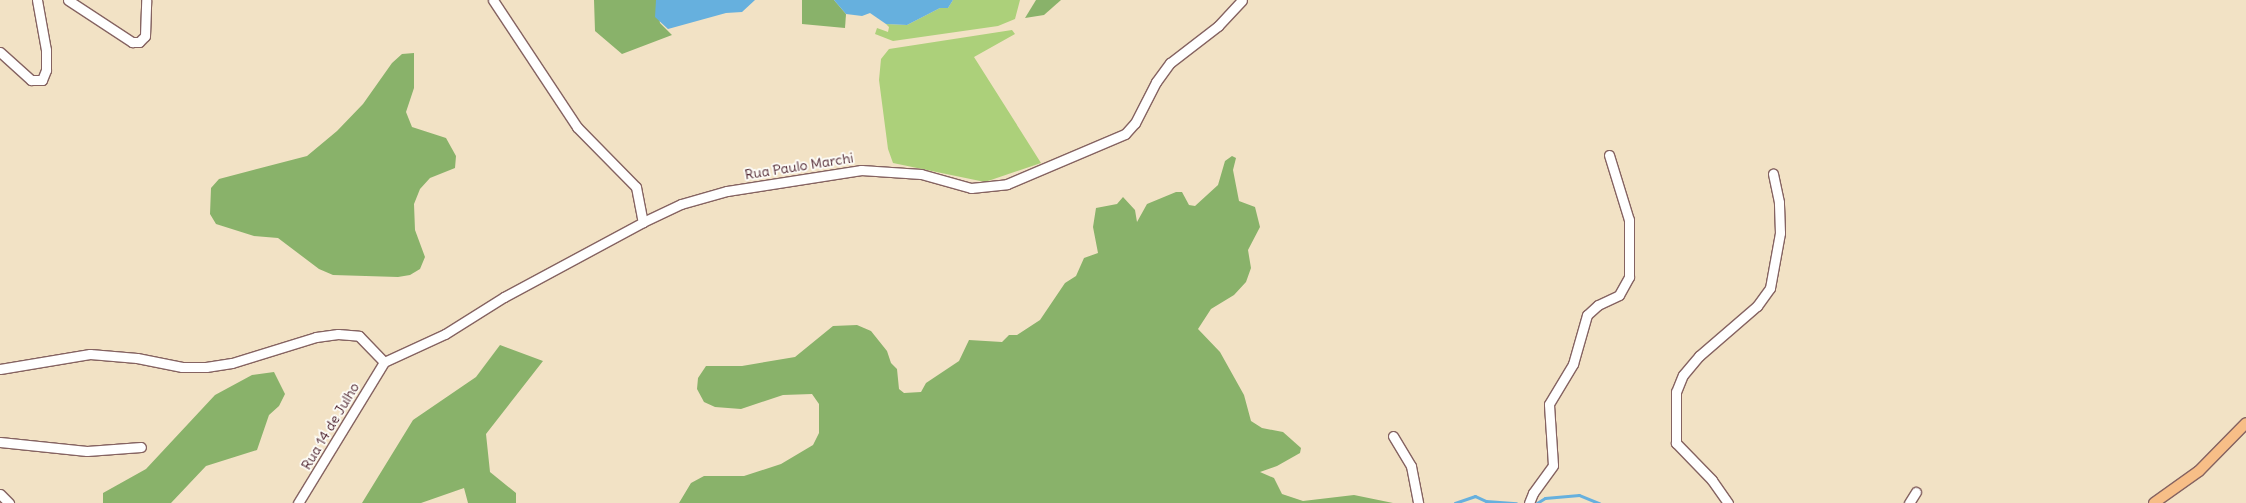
<!DOCTYPE html>
<html>
<head>
<meta charset="utf-8">
<style>
	body { margin:0 }
	#map { position:relative; width:2246px; height:503px; overflow:hidden; background:#f2e2c5; font-family:Delius,sans-serif }
	div>[style] { position:absolute }
	.green>* { inset:0; background:#acd07a }
	.forest>* { inset:0; background:#89b26a }
	.water>* { inset:0; background:#66b0de }
	.stream>* { height:2.5px; margin:-1.25px; padding:0 1.25px; transform-origin:1.25px; border-radius:1.25px; background:#66b0de }
	.roads { filter:drop-shadow(1px 0 #856361) drop-shadow(-1px 0 #856361) drop-shadow(0 1px #856361) drop-shadow(0 -1px #856361) }
	.minor>* { height:9px; margin:-4.5px; padding:0 4.5px; transform-origin:4.5px; border-radius:4.5px; background:#fff }
	.major>* { height:10px; margin:-5px; padding:0 5px; transform-origin:5px; border-radius:5px; background:#f7be87 }
	span { translate:-50% -50%; white-space:nowrap; text-align:center; line-height:1.15; -webkit-text-stroke:4px #fdfcf7; paint-order:stroke }
	.street-label { font-size:14px; color:#4a1f2b }
</style>
</head>
<body>
<div id="map">
	<div class="green">
		<div style="clip-path:polygon(953px 0,1020px 0,1015px 19px,998px 26px,893px 41px,875px 34px,877px 28px,888px 32px,889px 27px,886px 24px,907px 25px,940px 8px,948px 8px)"></div>
		<div style="clip-path:polygon(1012px 30px,1015px 34px,974px 57px,1041px 163px,985px 182px,893px 163px,888px 149px,879px 80px,881px 59px,889px 49px)"></div>
	</div>
	<div class="forest">
		<div style="clip-path:polygon(594px 0,656px 0,660px 23px,672px 35px,622px 54px,595px 31px)"></div>
		<div style="clip-path:polygon(802px 0,834px 0,846px 14px,845px 28px,802px 24px)"></div>
		<div style="clip-path:polygon(1036px 0,1061px 0,1044px 15px,1025px 18px)"></div>
		<div style="clip-path:polygon(414px 53px,414px 88px,406px 112px,412px 127px,446px 138px,456px 156px,455px 168px,430px 178px,420px 189px,414px 204px,415px 230px,425px 257px,420px 269px,410px 275px,398px 277px,333px 275px,319px 269px,278px 238px,254px 236px,216px 224px,210px 214px,211px 188px,219px 179px,307px 156px,337px 131px,363px 104px,392px 63px,402px 54px)"></div>
		<div style="clip-path:polygon(1232px 156px,1236px 158px,1233px 170px,1239px 201px,1255px 207px,1260px 227px,1248px 250px,1251px 268px,1246px 282px,1234px 295px,1211px 309px,1198px 329px,1220px 352px,1244px 395px,1251px 421px,1262px 428px,1283px 432px,1301px 448px,1300px 453px,1277px 466px,1260px 472px,1274px 478px,1282px 494px,1303px 501px,1354px 495px,1393px 503px,679px 503px,691px 483px,704px 476px,744px 476px,781px 464px,813px 445px,819px 433px,819px 404px,812px 394px,783px 395px,741px 409px,715px 407px,704px 402px,697px 389px,698px 378px,706px 366px,742px 366px,795px 357px,833px 326px,857px 325px,871px 331px,887px 351px,891px 363px,897px 369px,899px 389px,904px 393px,921px 392px,926px 383px,959px 361px,969px 340px,1002px 342px,1009px 335px,1017px 335px,1040px 320px,1065px 283px,1076px 276px,1084px 258px,1098px 253px,1093px 227px,1096px 208px,1117px 204px,1123px 197px,1135px 210px,1137px 222px,1147px 204px,1176px 192px,1182px 192px,1189px 205px,1195px 206px,1218px 185px,1225px 161px)"></div>
		<div style="clip-path:polygon(500px 345px,543px 361px,486px 434px,490px 472px,516px 493px,516px 503px,468px 503px,464px 488px,421px 503px,362px 503px,413px 420px,476px 377px)"></div>
		<div style="clip-path:polygon(274px 372px,285px 394px,279px 406px,269px 415px,257px 450px,206px 466px,171px 503px,103px 503px,103px 493px,146px 469px,215px 395px,252px 375px)"></div>
	</div>
	<div class="water">
		<div style="clip-path:polygon(656px 0,755px 0,742px 12px,726px 13px,668px 29px,655px 17px)"></div>
		<div style="clip-path:polygon(834px 0,953px 0,948px 8px,940px 8px,907px 25px,886px 24px,870px 13px,862px 16px,846px 14px)"></div>
	</div>
	<div class="stream">
		<div style="left:1455px;top:503px;width:21px;rotate:-19deg"></div>
		<div style="left:1475px;top:496px;width:12px;rotate:24deg"></div>
		<div style="left:1486px;top:501px;width:30px;rotate:4deg"></div>
		<div style="left:1537px;top:503px;width:9px;rotate:-32deg"></div>
		<div style="left:1545px;top:498px;width:34px;rotate:-5deg"></div>
		<div style="left:1579px;top:495px;width:22px;rotate:22deg"></div>
	</div>
	<div class="roads">
		<div class="minor">
			<div style="left:68px;top:0;width:77px;rotate:33.3deg"></div>
			<div style="left:132px;top:42px;width:7px"></div>
			<div style="left:139px;top:42px;width:8px;rotate:-45deg"></div>
			<div style="left:145px;top:36px;width:36px;rotate:-88deg"></div>
			<div style="left:493px;top:0;width:152px;rotate:56.5deg"></div>
			<div style="left:577px;top:127px;width:84px;rotate:45.5deg"></div>
			<div style="left:636px;top:187px;width:36px;rotate:79deg"></div>
			<div style="left:0;top:52px;width:42px;rotate:42.1deg"></div>
			<div style="left:31px;top:80px;width:11px"></div>
			<div style="left:42px;top:80px;width:11px;rotate:-68deg"></div>
			<div style="left:46px;top:70px;width:20px;rotate:-90deg"></div>
			<div style="left:46px;top:50px;width:51px;rotate:-100.2deg"></div>
			<div style="left:0;top:369px;width:91px;rotate:-9.5deg"></div>
			<div style="left:90px;top:354px;width:47px;rotate:4.9deg"></div>
			<div style="left:137px;top:358px;width:46px;rotate:11.3deg"></div>
			<div style="left:182px;top:367px;width:24px"></div>
			<div style="left:206px;top:367px;width:26px;rotate:-9deg"></div>
			<div style="left:232px;top:363px;width:88px;rotate:-17.2deg"></div>
			<div style="left:316px;top:337px;width:22px;rotate:-8deg"></div>
			<div style="left:338px;top:334px;width:21px;rotate:5deg"></div>
			<div style="left:359px;top:336px;width:36px;rotate:46deg"></div>
			<div style="left:1393px;top:436px;width:35px;rotate:59deg"></div>
			<div style="left:1411px;top:466px;width:38px;rotate:79deg"></div>
			<div style="left:0;top:442px;width:87px;rotate:5.9deg"></div>
			<div style="left:87px;top:451px;width:54px;rotate:-4.2deg"></div>
			<div style="left:0;top:494px;width:13px;rotate:45deg"></div>
			<div style="left:298px;top:503px;width:165px;rotate:-58.6deg"></div>
			<div style="left:384px;top:362px;width:67px;rotate:-24.7deg"></div>
			<div style="left:445px;top:334px;width:70px;rotate:-32.1deg"></div>
			<div style="left:504px;top:297px;width:158px;rotate:-28.3deg"></div>
			<div style="left:643px;top:222px;width:42px;rotate:-25.3deg"></div>
			<div style="left:681px;top:204px;width:48px;rotate:-15.8deg"></div>
			<div style="left:727px;top:191px;width:136px;rotate:-8.9deg"></div>
			<div style="left:861px;top:170px;width:60px;rotate:3.8deg"></div>
			<div style="left:921px;top:174px;width:52px;rotate:15.6deg"></div>
			<div style="left:971px;top:188px;width:36px;rotate:-6deg"></div>
			<div style="left:1007px;top:184px;width:128px;rotate:-23deg"></div>
			<div style="left:1125px;top:134px;width:15px;rotate:-48deg"></div>
			<div style="left:1135px;top:123px;width:46px;rotate:-62.9deg"></div>
			<div style="left:1156px;top:82px;width:24px;rotate:-54deg"></div>
			<div style="left:1170px;top:63px;width:61px;rotate:-37.6deg"></div>
			<div style="left:1218px;top:26px;width:35px;rotate:-47deg"></div>
			<div style="left:1529px;top:503px;width:11px;rotate:-68deg"></div>
			<div style="left:1533px;top:493px;width:34px;rotate:-54deg"></div>
			<div style="left:1553px;top:465px;width:61px;rotate:-93.8deg"></div>
			<div style="left:1549px;top:404px;width:47px;rotate:-59deg"></div>
			<div style="left:1573px;top:364px;width:51px;rotate:-74.1deg"></div>
			<div style="left:1587px;top:315px;width:15px;rotate:-42deg"></div>
			<div style="left:1598px;top:305px;width:23px;rotate:-25deg"></div>
			<div style="left:1619px;top:295px;width:21px;rotate:-61deg"></div>
			<div style="left:1629px;top:277px;width:57px;rotate:-90deg"></div>
			<div style="left:1629px;top:220px;width:68px;rotate:-107.1deg"></div>
			<div style="left:1728px;top:503px;width:28px;rotate:-125deg"></div>
			<div style="left:1712px;top:480px;width:52px;rotate:-134.2deg"></div>
			<div style="left:1676px;top:443px;width:51px;rotate:-90deg"></div>
			<div style="left:1676px;top:392px;width:18px;rotate:-68deg"></div>
			<div style="left:1683px;top:375px;width:25px;rotate:-50deg"></div>
			<div style="left:1699px;top:356px;width:77px;rotate:-40.8deg"></div>
			<div style="left:1757px;top:306px;width:22px;rotate:-54deg"></div>
			<div style="left:1770px;top:288px;width:56px;rotate:-79.7deg"></div>
			<div style="left:1780px;top:233px;width:31px;rotate:-92deg"></div>
			<div style="left:1779px;top:202px;width:29px;rotate:-102deg"></div>
			<div style="left:1909px;top:503px;width:13px;rotate:-58deg"></div>
		</div>
		<div class="major">
			<div style="left:2154px;top:503px;width:55px;rotate:-35.4deg"></div>
			<div style="left:2199px;top:471px;width:67px;rotate:-45.6deg"></div>
		</div>
	</div>
	<div class="street-label">
		<span style="left:799px;top:166px;rotate:-9deg">Rua Paulo Marchi</span>
		<span style="left:330px;top:426px;rotate:-59deg">Rua 14 de Julho</span>
	</div>
</div>
</body>
</html>
